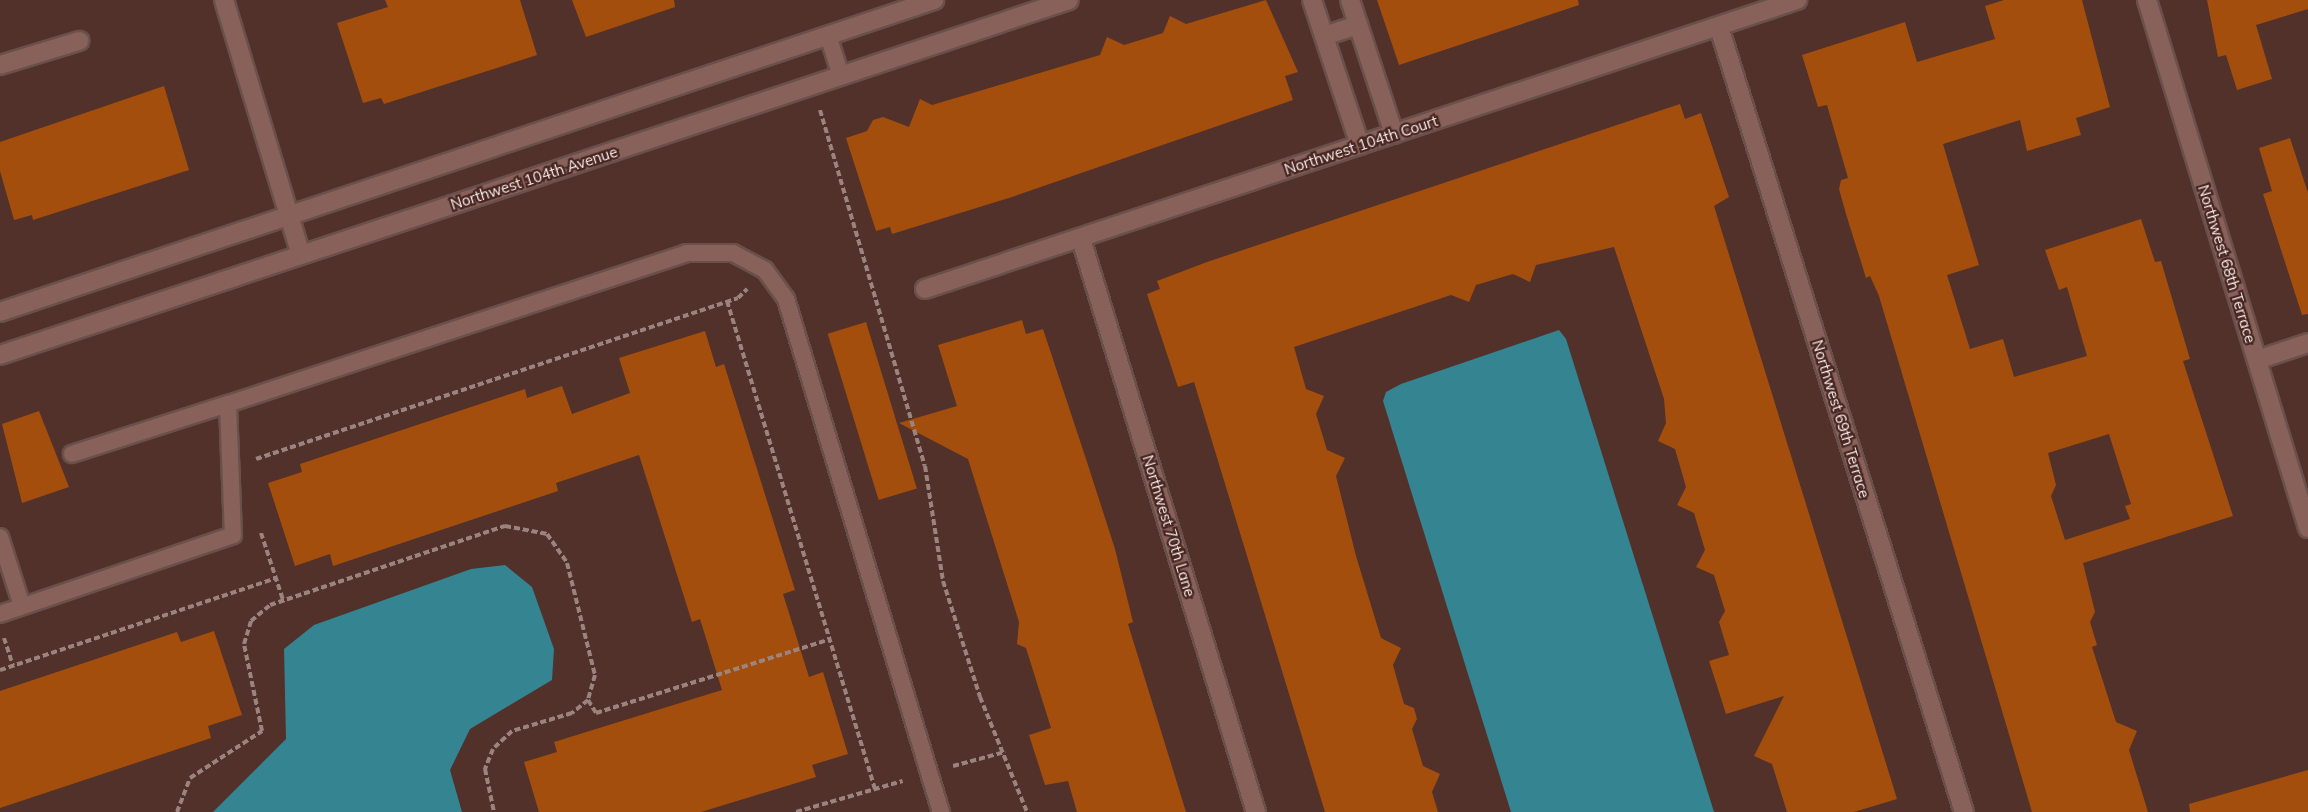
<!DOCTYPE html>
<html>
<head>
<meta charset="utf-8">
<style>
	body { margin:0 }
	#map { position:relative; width:2308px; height:812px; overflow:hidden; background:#52312b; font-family:Mulish,sans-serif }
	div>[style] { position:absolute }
	.water>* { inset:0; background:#358492 }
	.building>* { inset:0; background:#a34e0c; transform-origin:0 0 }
	.path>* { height:4px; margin-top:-2px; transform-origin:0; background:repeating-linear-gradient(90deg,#9b837e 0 6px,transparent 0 9px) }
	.roads { filter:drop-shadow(2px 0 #6a504b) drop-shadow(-2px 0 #6a504b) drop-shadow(0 2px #6a504b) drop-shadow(0 -2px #6a504b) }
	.service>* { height:16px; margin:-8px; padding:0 8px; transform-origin:8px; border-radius:8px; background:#87615a }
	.minor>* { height:18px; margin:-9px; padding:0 9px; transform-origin:9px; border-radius:9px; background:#87615a }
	span { translate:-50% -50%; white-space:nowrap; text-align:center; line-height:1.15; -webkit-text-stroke:4.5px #472621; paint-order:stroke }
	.street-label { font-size:15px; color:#fdefec }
</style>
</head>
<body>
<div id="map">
	<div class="water">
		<div style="clip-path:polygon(1559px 330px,1566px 339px,1714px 812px,1511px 812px,1383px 401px,1386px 392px,1401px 384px)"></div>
		<div style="clip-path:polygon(505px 565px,532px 587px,554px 649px,552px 680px,470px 729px,450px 770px,462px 812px,213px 812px,286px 739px,284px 649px,314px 625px,471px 569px)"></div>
	</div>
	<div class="building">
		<div style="clip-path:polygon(385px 0,520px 0,537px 55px,384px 104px,381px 98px,363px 103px,337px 23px,388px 7px)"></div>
		<div style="clip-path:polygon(572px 0,674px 0,675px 7px,586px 37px)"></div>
		<div style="clip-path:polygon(1266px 0,1298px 72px,1285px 76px,1293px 100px,1012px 197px,892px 234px,890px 227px,876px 231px,846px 138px,867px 131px,873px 120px,883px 117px,909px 127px,920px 99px,932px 105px,1100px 55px,1107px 37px,1124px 45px,1163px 33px,1170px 16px,1186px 24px)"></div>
		<div style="clip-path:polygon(1377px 0,1578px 0,1579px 5px,1399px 65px)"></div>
		<div style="clip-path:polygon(evenodd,2004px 0,2082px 0,2110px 107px,2076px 118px,2081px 135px,2027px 151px,2020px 120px,1943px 144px,1979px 265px,1947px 275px,1970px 349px,2003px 339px,2014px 377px,2087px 356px,2067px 287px,2059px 290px,2045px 250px,2141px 219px,2155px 262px,2161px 261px,2190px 359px,2183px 361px,2233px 516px,2083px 563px,2095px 612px,2090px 622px,2097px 645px,2092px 647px,2116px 722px,2137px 731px,2129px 750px,2148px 812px,2032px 812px,1879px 296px,1870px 276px,1866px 278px,1846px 214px,1839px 189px,1841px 180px,1848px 178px,1827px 105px,1818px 107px,1802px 55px,1905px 22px,1917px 62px,1995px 39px,1985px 6px,2004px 0,2109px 434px,2131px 504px,2125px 506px,2130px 519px,2065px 540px,2051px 496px,2056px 485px,2048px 453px,2109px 434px)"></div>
		<div style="clip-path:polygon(2207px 0,2308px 0,2308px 9px,2256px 25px,2272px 79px,2237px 90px,2226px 55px,2218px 57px)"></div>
		<div style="clip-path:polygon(164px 86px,189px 170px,33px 220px,32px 215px,14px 220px,0 171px,0 142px)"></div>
		<div style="clip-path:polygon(1680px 104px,1685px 119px,1701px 113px,1729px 197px,1714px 206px,1897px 799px,1854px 812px,1787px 812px,1772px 764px,1754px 756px,1784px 696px,1726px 714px,1709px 661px,1729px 655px,1719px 622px,1725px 611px,1714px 575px,1696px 567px,1705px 550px,1694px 513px,1677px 505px,1686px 487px,1675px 449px,1658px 441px,1666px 423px,1664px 399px,1614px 247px,1536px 265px,1530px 282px,1513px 274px,1476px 285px,1469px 302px,1451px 295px,1294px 347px,1306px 389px,1324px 396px,1316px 414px,1327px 450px,1345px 458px,1336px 476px,1356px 556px,1381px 638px,1401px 648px,1393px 665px,1404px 704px,1414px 708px,1417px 719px,1412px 729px,1423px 766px,1440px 774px,1432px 792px,1438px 812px,1325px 812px,1194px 382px,1178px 387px,1147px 294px,1160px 289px,1157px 281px,1207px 262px)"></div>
		<div style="clip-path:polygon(2290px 138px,2308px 193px,2308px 314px,2302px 315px,2263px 194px,2272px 191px,2259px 148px)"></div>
		<div style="clip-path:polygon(1022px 320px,1026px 334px,1043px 329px,1087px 462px,1115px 549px,1133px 622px,1128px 624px,1186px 812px,1077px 812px,1068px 781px,1045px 785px,1029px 735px,1051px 728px,1026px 648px,1017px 644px,1019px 622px,968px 459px,899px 423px,957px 406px,938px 345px)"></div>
		<div style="left:866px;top:322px;width:174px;height:40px;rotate:73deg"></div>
		<div style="clip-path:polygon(705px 331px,716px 367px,724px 364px,795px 590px,783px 594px,809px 677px,823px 672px,848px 754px,812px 765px,816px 777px,701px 812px,539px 812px,524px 762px,557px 752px,554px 742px,722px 690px,700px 619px,692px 622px,639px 455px,556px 483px,558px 491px,333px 566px,330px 554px,295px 566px,268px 483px,302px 472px,300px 464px,525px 389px,527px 398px,562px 386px,572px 414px,630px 393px,619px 358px)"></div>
		<div style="clip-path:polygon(39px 411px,69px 487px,22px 503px,2px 424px)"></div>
		<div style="clip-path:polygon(214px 631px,242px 715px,208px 726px,211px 738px,0 808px,0 691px,177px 632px,181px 642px)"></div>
		<div style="clip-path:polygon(2308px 770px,2308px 812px,2190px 812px,2189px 804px)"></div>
	</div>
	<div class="path">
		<div style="left:820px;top:110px;width:371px;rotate:73.6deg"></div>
		<div style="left:925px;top:466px;width:116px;rotate:81.1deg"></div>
		<div style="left:943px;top:581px;width:122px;rotate:72.3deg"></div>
		<div style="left:980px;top:697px;width:124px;rotate:67.8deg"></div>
		<div style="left:727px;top:301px;width:510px;rotate:73.13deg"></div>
		<div style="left:256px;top:459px;width:508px;rotate:-18.47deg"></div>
		<div style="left:738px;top:298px;width:13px;rotate:-45deg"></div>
		<div style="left:261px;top:533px;width:71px;rotate:71.8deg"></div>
		<div style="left:4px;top:638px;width:29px;rotate:72deg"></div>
		<div style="left:0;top:670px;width:291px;rotate:-18.4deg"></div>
		<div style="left:588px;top:700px;width:15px;rotate:58deg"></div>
		<div style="left:596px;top:713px;width:245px;rotate:-17.5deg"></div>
		<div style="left:953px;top:766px;width:54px;rotate:-15.1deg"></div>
		<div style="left:177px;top:812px;width:36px;rotate:-69deg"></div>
		<div style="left:190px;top:778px;width:86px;rotate:-33.1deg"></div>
		<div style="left:262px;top:731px;width:89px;rotate:-101.7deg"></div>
		<div style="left:244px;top:644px;width:24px;rotate:-73deg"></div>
		<div style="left:251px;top:621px;width:25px;rotate:-40deg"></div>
		<div style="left:270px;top:605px;width:248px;rotate:-18.6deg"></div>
		<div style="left:505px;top:526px;width:43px;rotate:10.8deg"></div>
		<div style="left:547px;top:534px;width:35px;rotate:55deg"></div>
		<div style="left:567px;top:563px;width:115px;rotate:76deg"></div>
		<div style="left:595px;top:675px;width:26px;rotate:106deg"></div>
		<div style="left:588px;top:700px;width:21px;rotate:141deg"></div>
		<div style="left:572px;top:713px;width:63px;rotate:163.3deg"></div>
		<div style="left:512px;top:731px;width:26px;rotate:137deg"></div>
		<div style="left:493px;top:749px;width:22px;rotate:112deg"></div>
		<div style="left:485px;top:769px;width:44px;rotate:78.2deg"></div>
		<div style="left:796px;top:812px;width:111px;rotate:-16.2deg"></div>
	</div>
	<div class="roads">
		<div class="service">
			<div style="left:828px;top:35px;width:43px;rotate:72.4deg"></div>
			<div style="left:72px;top:454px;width:164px;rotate:-17.8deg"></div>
			<div style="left:0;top:537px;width:72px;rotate:72.3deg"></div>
			<div style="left:0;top:614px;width:246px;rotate:-18.7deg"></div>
			<div style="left:233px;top:535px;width:131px;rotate:-92.2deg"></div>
			<div style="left:228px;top:404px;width:483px;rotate:-18.2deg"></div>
			<div style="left:687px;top:253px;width:46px"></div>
			<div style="left:733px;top:253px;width:36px;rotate:28deg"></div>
			<div style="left:765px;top:270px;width:36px;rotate:54deg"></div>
			<div style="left:786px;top:299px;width:536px;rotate:73.19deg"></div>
		</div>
		<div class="minor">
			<div style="left:224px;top:0;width:266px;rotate:73.2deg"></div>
			<div style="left:1312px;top:0;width:153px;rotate:71.7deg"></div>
			<div style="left:1350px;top:0;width:141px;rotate:71.8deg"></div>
			<div style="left:2147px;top:0;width:552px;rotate:73.04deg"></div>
			<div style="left:1719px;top:27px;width:822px;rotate:72.67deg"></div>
			<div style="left:1324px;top:36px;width:36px;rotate:-18deg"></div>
			<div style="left:0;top:65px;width:83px;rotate:-16.9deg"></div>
			<div style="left:1081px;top:239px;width:599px;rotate:73.02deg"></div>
			<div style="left:925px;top:289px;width:919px;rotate:-18.34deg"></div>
			<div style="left:0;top:312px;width:985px;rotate:-18.47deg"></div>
			<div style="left:0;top:355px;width:1126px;rotate:-18.37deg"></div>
			<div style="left:2257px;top:360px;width:54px;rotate:-18.4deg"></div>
		</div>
	</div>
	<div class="street-label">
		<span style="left:1361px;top:145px;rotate:-18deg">Northwest 104th Court</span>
		<span style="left:534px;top:178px;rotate:-18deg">Northwest 104th Avenue</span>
		<span style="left:2227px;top:264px;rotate:73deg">Northwest 68th Terrace</span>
		<span style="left:1841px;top:419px;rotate:73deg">Northwest 69th Terrace</span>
		<span style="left:1169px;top:526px;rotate:73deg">Northwest 70th Lane</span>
	</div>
</div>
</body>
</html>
